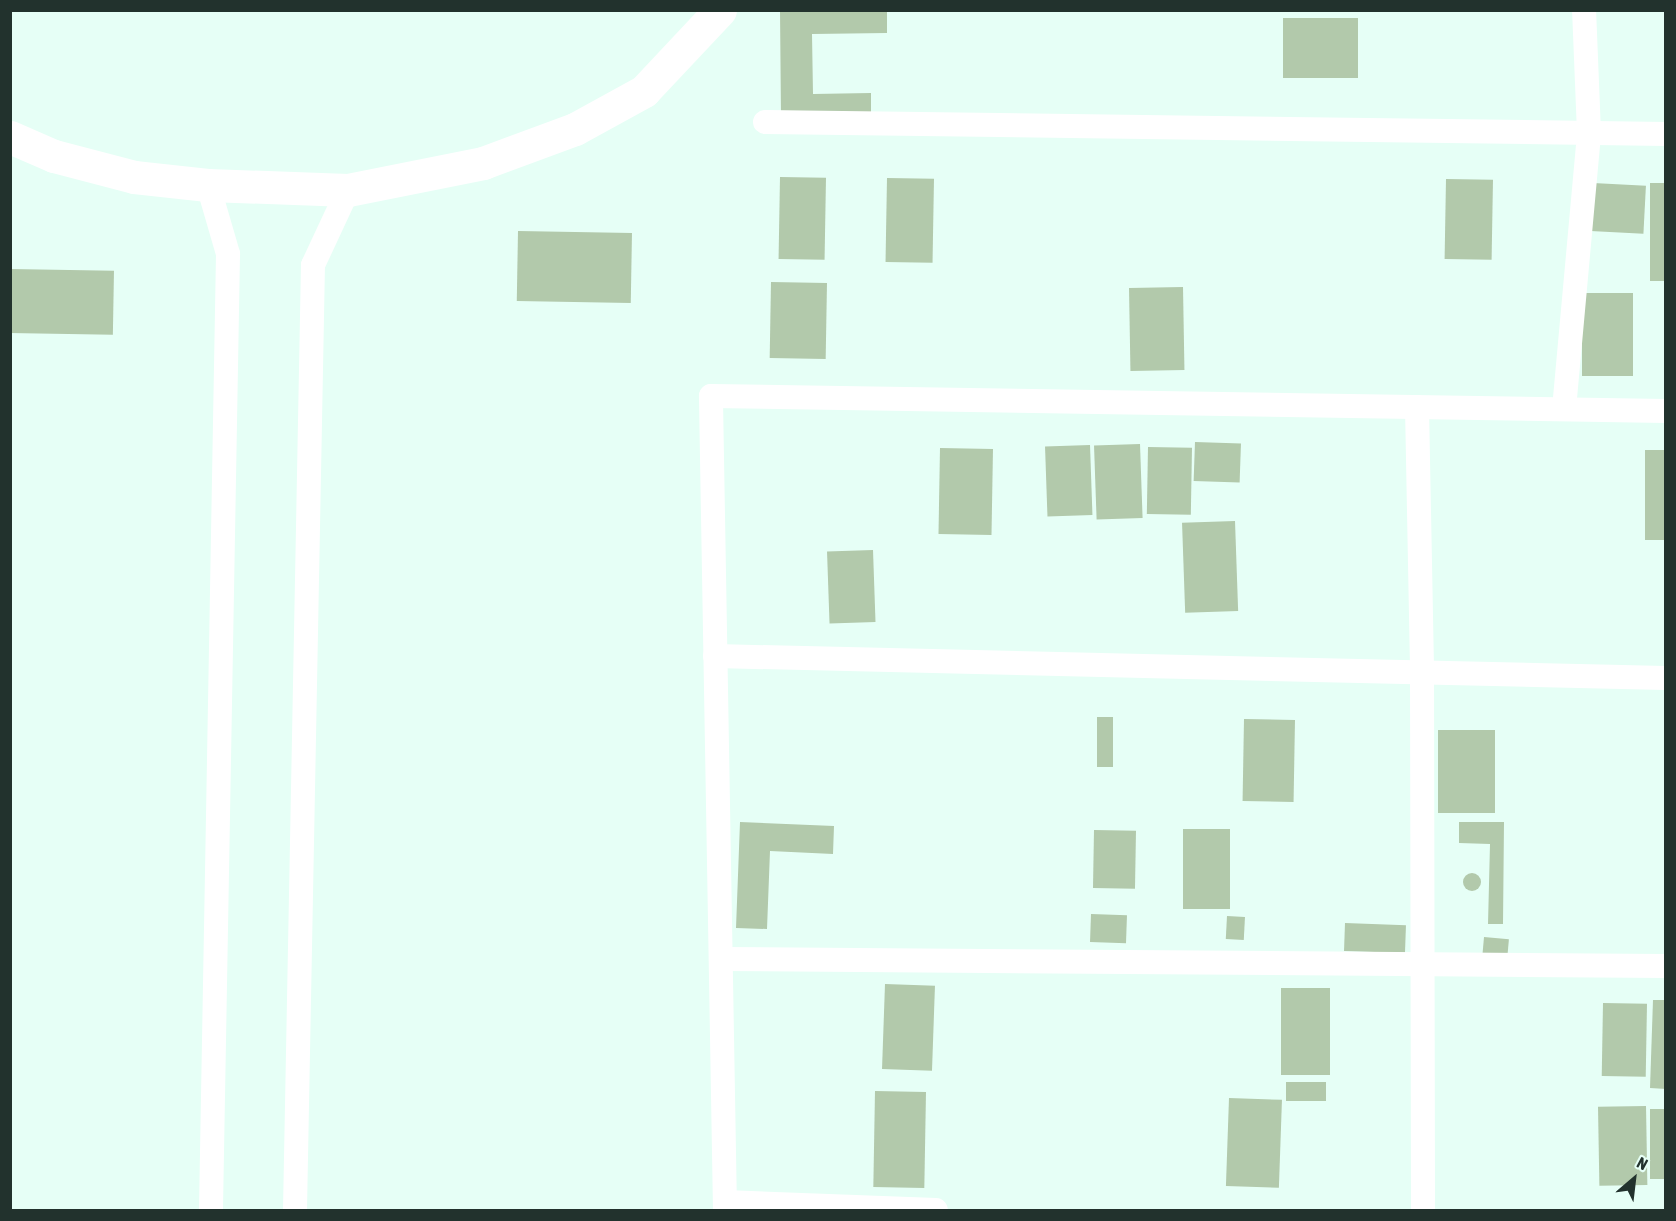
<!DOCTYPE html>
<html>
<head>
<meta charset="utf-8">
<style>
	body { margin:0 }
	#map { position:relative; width:1676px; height:1221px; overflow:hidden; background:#e6fff6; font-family:"Asap Condensed",sans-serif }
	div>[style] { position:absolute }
	.building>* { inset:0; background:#b2c9ab; transform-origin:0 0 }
	.round { border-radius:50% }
	.street>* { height:24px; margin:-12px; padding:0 12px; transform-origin:12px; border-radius:12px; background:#fff }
	.secondary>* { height:33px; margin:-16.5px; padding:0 16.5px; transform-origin:16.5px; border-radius:16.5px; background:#fff }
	span { translate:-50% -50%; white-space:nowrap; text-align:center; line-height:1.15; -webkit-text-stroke:5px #e6fff6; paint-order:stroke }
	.frame { position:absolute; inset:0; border:12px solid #22322d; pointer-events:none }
	.north { position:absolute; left:1604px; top:1149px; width:60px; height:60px; -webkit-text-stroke:4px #e6fff6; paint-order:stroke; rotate:28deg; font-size:16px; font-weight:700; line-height:24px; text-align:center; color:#22322d }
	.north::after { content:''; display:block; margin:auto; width:21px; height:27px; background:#22322d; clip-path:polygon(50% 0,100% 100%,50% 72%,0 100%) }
</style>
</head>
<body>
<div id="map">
	<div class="building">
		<div style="clip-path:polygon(780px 10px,887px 10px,887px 33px,812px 34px,813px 94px,871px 93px,871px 118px,781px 119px)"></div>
		<div style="left:1283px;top:18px;width:75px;height:60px"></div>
		<div style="left:780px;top:177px;width:46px;height:82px;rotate:1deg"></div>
		<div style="left:887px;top:178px;width:47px;height:84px;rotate:1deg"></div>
		<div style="left:1446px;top:179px;width:47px;height:80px;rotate:1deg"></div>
		<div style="left:1593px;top:183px;width:53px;height:48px;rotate:3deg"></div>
		<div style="left:1650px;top:183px;width:16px;height:98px"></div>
		<div style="left:518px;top:231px;width:114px;height:70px;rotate:1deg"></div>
		<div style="left:10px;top:269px;width:104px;height:64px;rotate:1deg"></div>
		<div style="left:771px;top:282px;width:56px;height:76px;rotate:1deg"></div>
		<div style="left:1183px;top:287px;width:83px;height:54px;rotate:89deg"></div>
		<div style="left:1582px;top:293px;width:51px;height:83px"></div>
		<div style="left:1195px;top:442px;width:46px;height:39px;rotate:2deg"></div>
		<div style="left:1140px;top:444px;width:74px;height:46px;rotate:88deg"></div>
		<div style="left:1090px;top:445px;width:70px;height:45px;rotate:88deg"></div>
		<div style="left:1148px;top:447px;width:44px;height:67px;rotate:1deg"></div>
		<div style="left:940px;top:448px;width:53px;height:86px;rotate:1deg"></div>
		<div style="left:1645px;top:450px;width:21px;height:90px"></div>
		<div style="left:1235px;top:521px;width:90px;height:53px;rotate:88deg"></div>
		<div style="left:873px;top:550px;width:72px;height:46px;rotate:88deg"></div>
		<div style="left:1097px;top:717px;width:16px;height:50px"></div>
		<div style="left:1244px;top:719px;width:51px;height:82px;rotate:1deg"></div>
		<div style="left:1438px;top:730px;width:57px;height:83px"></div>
		<div style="clip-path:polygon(740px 822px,834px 826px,833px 854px,770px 851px,767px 929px,736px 928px)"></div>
		<div style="clip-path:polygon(1459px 822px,1504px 822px,1503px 924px,1488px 924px,1490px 844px,1459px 843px)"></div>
		<div style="left:1183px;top:829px;width:47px;height:80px"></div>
		<div style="left:1094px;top:830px;width:42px;height:58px;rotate:1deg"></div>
		<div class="round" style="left:1463px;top:873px;width:18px;height:18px"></div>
		<div style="left:1091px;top:914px;width:36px;height:28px;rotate:2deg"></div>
		<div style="left:1227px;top:916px;width:18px;height:23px;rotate:3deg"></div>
		<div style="left:1345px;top:923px;width:61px;height:28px;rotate:2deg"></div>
		<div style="left:1484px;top:937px;width:25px;height:17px;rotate:5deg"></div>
		<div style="left:885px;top:984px;width:50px;height:85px;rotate:2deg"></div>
		<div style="left:1281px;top:988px;width:49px;height:87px"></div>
		<div style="clip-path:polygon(1653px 1000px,1666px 1000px,1666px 1089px,1650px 1088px)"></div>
		<div style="left:1603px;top:1003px;width:44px;height:73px;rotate:1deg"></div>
		<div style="left:1286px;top:1082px;width:40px;height:19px"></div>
		<div style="left:875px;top:1091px;width:51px;height:96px;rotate:1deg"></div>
		<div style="left:1229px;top:1098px;width:53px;height:88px;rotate:2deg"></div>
		<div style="left:1646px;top:1106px;width:79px;height:48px;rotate:89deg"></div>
		<div style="left:1650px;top:1109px;width:16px;height:70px"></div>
	</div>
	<div class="street">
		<div style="left:765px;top:122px;width:901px;rotate:0.76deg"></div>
		<div style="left:208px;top:185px;width:72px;rotate:73.8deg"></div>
		<div style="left:228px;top:254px;width:956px;rotate:91.02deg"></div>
		<div style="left:1417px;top:407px;width:266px;rotate:88.9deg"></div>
		<div style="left:1422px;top:673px;width:537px;rotate:89.89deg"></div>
		<div style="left:1564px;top:409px;width:277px;rotate:-84.8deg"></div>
		<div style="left:1589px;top:133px;width:123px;rotate:-92.3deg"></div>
		<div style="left:715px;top:656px;width:951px;rotate:1.33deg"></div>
		<div style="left:721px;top:959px;width:945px;rotate:0.42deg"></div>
		<div style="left:725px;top:1202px;width:211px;rotate:2.2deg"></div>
		<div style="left:295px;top:1210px;width:945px;rotate:-88.91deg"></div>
		<div style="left:313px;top:265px;width:83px;rotate:-65deg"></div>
		<div style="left:725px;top:1210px;width:814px;rotate:-90.99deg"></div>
		<div style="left:711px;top:396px;width:955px;rotate:0.9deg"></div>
	</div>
	<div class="secondary">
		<div style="left:10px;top:137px;width:48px;rotate:23.4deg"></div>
		<div style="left:54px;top:156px;width:83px;rotate:14.7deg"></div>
		<div style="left:134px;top:177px;width:74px;rotate:6.2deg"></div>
		<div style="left:208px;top:185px;width:140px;rotate:2deg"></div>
		<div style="left:348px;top:190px;width:138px;rotate:-11.3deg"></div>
		<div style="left:483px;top:163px;width:98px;rotate:-20.3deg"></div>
		<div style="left:575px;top:129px;width:79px;rotate:-28.8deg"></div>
		<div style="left:644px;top:91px;width:111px;rotate:-46.8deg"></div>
	</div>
	<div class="frame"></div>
	<div class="north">N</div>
</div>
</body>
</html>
